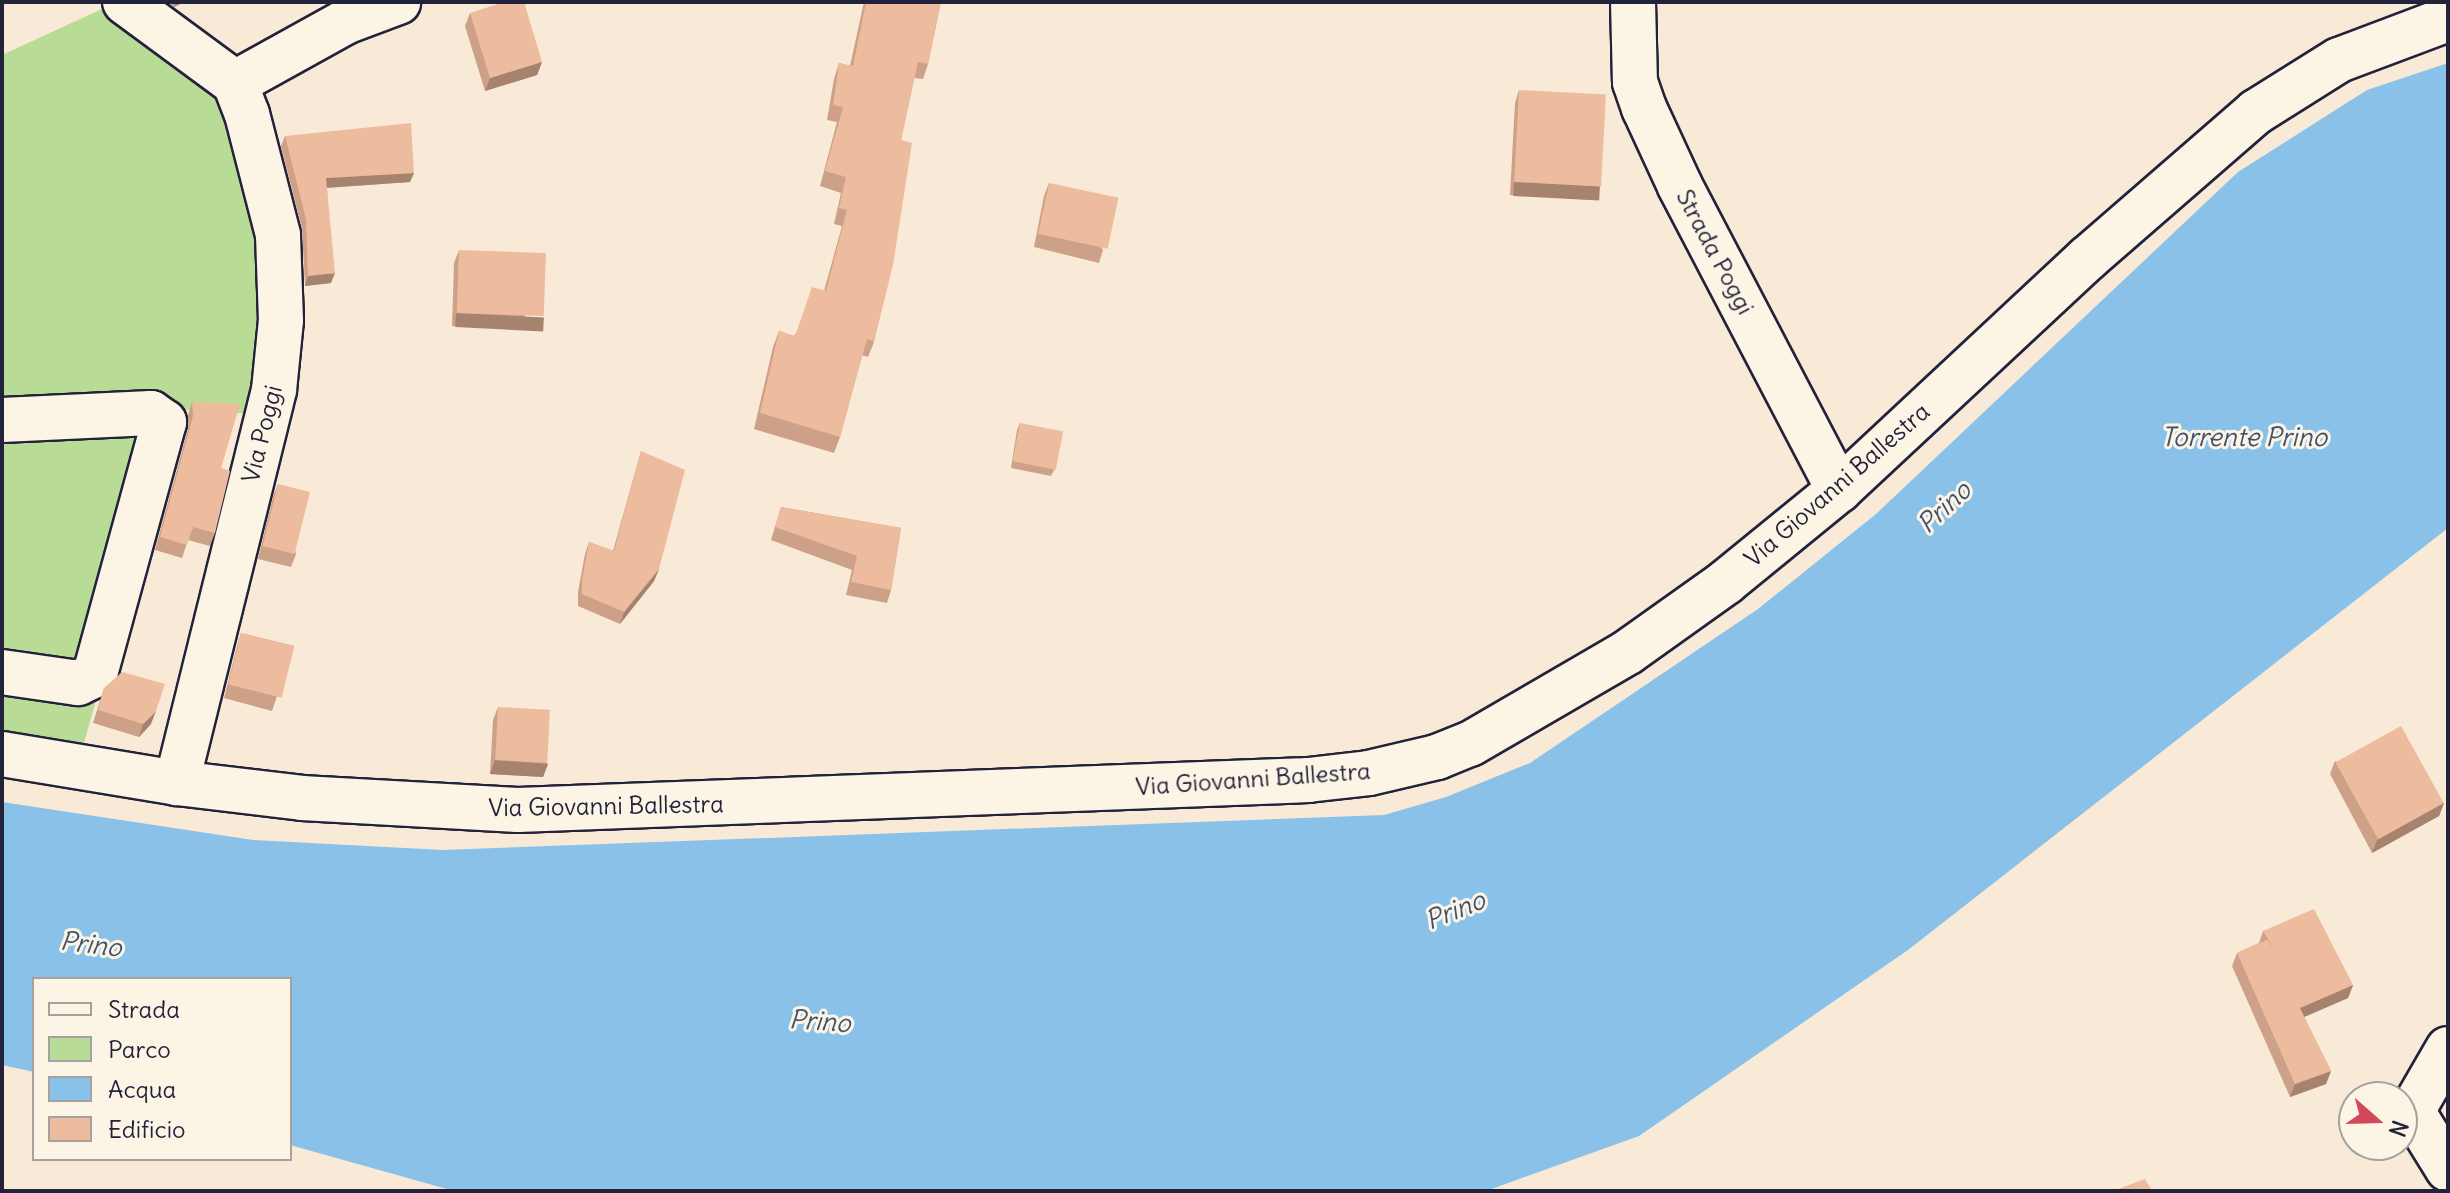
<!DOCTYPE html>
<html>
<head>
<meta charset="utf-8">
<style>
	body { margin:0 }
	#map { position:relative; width:2450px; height:1193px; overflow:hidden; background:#f9e9d7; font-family:Delius,sans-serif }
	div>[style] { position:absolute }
	.green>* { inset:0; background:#b8dc96 }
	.water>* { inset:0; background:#8ac1e8 }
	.roads { filter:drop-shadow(2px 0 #22223b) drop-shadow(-2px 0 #22223b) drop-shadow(0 2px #22223b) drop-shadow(0 -2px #22223b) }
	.minor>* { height:44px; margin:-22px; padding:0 22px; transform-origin:22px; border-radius:22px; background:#fcf5e5 }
	.wall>* { inset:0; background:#cca188 }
	.shaded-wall>* { inset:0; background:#a6836f; transform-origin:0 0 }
	.building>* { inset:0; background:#edbb9e; transform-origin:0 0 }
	span { translate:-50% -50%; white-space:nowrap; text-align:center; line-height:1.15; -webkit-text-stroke:6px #fcf5e5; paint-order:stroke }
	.street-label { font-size:24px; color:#22223b }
	.water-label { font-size:26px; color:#41526f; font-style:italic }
	.frame { position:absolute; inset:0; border:4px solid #22223b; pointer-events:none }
	.legend { position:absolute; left:32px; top:977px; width:260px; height:184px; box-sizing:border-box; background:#fcf5e5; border:2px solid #a5a1a1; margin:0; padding:10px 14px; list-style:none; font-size:24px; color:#22223b }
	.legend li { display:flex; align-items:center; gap:16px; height:40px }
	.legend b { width:40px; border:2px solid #a5a1a1 }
	.north { position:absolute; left:2338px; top:1081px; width:80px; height:80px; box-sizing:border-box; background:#fcf5e5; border:2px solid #a5a1a1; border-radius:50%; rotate:110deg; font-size:22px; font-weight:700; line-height:32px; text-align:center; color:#22223b }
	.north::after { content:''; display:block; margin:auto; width:28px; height:36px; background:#d1495b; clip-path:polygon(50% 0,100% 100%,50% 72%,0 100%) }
</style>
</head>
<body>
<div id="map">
	<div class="green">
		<div style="clip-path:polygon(104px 8px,134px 24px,228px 95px,247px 149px,267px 320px,252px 414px,178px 409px,84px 743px,2px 731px,2px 55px)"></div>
	</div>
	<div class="water">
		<div style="clip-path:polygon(2448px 63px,2448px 528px,1908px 950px,1639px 1136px,1486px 1191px,454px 1191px,290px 1145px,290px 979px,34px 979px,34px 1072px,2px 1065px,2px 802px,253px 840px,443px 850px,1384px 815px,1446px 797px,1530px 763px,1758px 609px,1876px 514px,2238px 172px,2367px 90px)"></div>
	</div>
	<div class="roads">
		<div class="minor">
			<div style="left:125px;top:2px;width:137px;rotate:36.4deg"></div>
			<div style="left:235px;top:83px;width:33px;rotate:69deg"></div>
			<div style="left:247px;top:114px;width:125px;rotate:75.6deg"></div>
			<div style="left:278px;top:235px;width:85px;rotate:88deg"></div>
			<div style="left:281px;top:320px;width:70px;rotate:95.7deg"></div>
			<div style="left:274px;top:390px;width:405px;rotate:103.9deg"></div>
			<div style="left:1633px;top:2px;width:80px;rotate:88.6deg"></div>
			<div style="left:1635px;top:82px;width:28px;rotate:71deg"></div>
			<div style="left:1644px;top:108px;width:86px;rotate:65.2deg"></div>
			<div style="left:1680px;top:186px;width:343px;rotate:62.4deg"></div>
			<div style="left:235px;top:83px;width:126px;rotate:-29deg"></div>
			<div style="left:345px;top:22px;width:57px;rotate:-20.7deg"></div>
			<div style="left:2px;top:420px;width:149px;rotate:-2.7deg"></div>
			<div style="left:151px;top:413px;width:16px;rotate:35deg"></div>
			<div style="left:164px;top:422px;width:262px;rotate:105.3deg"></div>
			<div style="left:95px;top:675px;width:19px;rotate:155deg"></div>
			<div style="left:78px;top:683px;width:77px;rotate:-171.8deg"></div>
			<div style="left:2px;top:754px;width:177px;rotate:9.4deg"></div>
			<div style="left:177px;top:783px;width:126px;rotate:6.8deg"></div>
			<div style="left:302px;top:798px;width:216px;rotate:3.2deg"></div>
			<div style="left:518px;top:810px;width:791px;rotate:-2.17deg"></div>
			<div style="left:1308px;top:780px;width:61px;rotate:-6.5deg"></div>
			<div style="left:1369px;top:773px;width:70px;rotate:-13.2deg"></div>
			<div style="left:1437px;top:757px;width:35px;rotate:-22deg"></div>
			<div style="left:1470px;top:744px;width:183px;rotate:-30.2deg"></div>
			<div style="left:1628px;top:652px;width:120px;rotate:-35.5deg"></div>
			<div style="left:1726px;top:582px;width:146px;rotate:-39.2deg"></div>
			<div style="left:1839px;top:490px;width:340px;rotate:-43deg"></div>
			<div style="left:2088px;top:258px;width:223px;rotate:-41deg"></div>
			<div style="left:2256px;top:112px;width:98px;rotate:-32.1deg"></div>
			<div style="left:2339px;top:60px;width:116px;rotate:-20.6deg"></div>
			<div style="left:2448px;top:1049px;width:72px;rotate:120.1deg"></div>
			<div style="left:2412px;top:1111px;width:68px;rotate:58.2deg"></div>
		</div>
	</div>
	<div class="wall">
		<div style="clip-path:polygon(167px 2px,184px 2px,174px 7px)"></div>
		<div style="clip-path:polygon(864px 2px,941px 2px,928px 64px,923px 79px,914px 78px,901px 140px,874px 342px,868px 357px,862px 355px,840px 437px,834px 453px,754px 429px,773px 347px,779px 331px,794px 336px,824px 291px,842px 226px,834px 224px,841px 193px,820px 186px,837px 122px,827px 120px,834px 79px,839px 63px,850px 66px)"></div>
		<div style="clip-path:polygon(470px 13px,542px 62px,537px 75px,485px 91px,465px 26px)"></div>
		<div style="clip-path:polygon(1519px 90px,1600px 187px,1595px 200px,1510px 195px,1515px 103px)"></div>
		<div style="clip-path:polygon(285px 136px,414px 173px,410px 182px,327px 188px,331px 283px,305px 286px,302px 229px,281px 146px)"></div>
		<div style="clip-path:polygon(1049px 183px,1103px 250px,1099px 263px,1034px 247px,1044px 196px)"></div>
		<div style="clip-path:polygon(459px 250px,539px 330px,452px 326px,454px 263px)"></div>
		<div style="clip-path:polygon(192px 402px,221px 468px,215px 533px,210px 546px,188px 540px,182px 558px,155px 550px,188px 429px,188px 415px)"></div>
		<div style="clip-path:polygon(1020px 423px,1054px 470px,1051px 476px,1011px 468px,1017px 430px)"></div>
		<div style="clip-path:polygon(641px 451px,659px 569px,654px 581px,620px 624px,578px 606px,578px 592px,585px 554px,589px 542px,613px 551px)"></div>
		<div style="clip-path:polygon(278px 484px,296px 554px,291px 567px,258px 559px,273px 497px)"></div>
		<div style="clip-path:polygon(781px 507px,901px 528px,891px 590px,887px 603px,846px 595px,852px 570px,771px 540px)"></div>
		<div style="clip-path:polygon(241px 633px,294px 646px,272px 711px,224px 698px,237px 646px)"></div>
		<div style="clip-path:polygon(104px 688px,151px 724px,139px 737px,93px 723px)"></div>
		<div style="clip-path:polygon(498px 707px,548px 764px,543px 777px,490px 774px,493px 720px)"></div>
		<div style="clip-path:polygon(2335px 761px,2444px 803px,2439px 816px,2372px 853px,2330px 774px)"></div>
		<div style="clip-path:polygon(2263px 931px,2353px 985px,2348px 998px,2304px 1017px,2331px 1071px,2326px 1084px,2290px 1097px,2232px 966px,2237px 953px,2259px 943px)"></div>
	</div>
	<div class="shaded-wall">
		<div style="clip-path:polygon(176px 2px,184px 2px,174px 7px)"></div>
		<div style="clip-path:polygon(542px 62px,537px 75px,485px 91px,490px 78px)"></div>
		<div style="clip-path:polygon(414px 173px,410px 182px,322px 188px,326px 178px)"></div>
		<div style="left:1514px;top:182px;width:86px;height:14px;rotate:3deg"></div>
		<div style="clip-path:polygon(335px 273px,331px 283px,305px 286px,308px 276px)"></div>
		<div style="left:456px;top:313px;width:88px;height:14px;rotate:3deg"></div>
		<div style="clip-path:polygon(659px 569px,654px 581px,620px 624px,624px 612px)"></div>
		<div style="clip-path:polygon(156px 711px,151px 724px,139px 737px,143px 724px)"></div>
		<div style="clip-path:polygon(495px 760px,548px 764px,543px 777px,490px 774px)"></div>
		<div style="clip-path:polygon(2444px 803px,2439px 816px,2372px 853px,2377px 840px)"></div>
		<div style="clip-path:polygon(2353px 985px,2348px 998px,2295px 1021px,2300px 1008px)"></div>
		<div style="clip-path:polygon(2331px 1071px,2326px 1084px,2290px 1097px,2295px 1084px)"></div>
	</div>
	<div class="building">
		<div style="clip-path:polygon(504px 2px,524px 2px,542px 62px,490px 78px,470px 13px)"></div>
		<div style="clip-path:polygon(866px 2px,941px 2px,928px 64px,918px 62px,901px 140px,912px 143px,893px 265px,874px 342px,867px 339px,840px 437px,760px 413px,779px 331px,795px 336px,812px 287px,826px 291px,847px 210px,839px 208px,846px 177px,825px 171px,843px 107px,833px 105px,839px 63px,853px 66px)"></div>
		<div style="left:1519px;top:90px;width:87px;height:92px;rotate:3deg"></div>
		<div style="clip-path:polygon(411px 123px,414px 173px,326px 178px,335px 273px,308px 276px,306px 219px,285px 136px)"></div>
		<div style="left:1049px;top:183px;width:71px;height:52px;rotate:12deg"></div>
		<div style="left:459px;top:250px;width:87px;height:63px;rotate:2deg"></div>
		<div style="clip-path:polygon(192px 402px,240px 404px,221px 468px,230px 471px,215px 533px,193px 527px,187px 545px,160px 537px,193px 416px)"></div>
		<div style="left:1020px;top:423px;width:44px;height:39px;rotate:11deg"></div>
		<div style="clip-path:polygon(641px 451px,685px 470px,659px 569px,624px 612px,582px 594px,582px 580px,589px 542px,614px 551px)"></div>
		<div style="left:278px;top:484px;width:33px;height:64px;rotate:14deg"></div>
		<div style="clip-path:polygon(781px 507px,901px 528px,891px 590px,851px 582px,857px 556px,775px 527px)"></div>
		<div style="left:241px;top:633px;width:55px;height:53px;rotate:14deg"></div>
		<div style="clip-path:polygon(122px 672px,165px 684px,156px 711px,143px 724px,98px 710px,104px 688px)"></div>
		<div style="left:498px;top:707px;width:52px;height:53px;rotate:3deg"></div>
		<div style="left:2401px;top:726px;width:88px;height:75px;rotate:61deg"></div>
		<div style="clip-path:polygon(2314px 909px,2353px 985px,2300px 1008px,2331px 1071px,2295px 1084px,2237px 953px,2267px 940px,2273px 948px,2263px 931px)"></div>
		<div style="clip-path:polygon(2145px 1179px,2152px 1191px,2113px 1191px)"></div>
	</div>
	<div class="street-label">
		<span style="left:1715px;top:252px;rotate:62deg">Strada Poggi</span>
		<span style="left:262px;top:434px;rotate:-76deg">Via Poggi</span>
		<span style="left:1837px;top:485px;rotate:-41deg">Via Giovanni Ballestra</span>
		<span style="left:1253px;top:779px;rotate:-4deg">Via Giovanni Ballestra</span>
		<span style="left:606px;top:806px;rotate:-1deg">Via Giovanni Ballestra</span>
	</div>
	<div class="water-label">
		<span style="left:2244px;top:437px">Torrente Prino</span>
		<span style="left:1944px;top:507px;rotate:-43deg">Prino</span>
		<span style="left:1455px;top:910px;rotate:-22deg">Prino</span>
		<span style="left:91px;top:944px;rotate:7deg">Prino</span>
		<span style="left:820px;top:1021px;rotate:4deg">Prino</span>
	</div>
	<div class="frame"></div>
	<ul class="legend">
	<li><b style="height:10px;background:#fcf5e5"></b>Strada</li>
	<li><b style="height:22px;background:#b8dc96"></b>Parco</li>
	<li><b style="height:22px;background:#8ac1e8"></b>Acqua</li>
	<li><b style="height:22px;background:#edbb9e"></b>Edificio</li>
	</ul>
	<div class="north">N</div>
</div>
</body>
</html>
